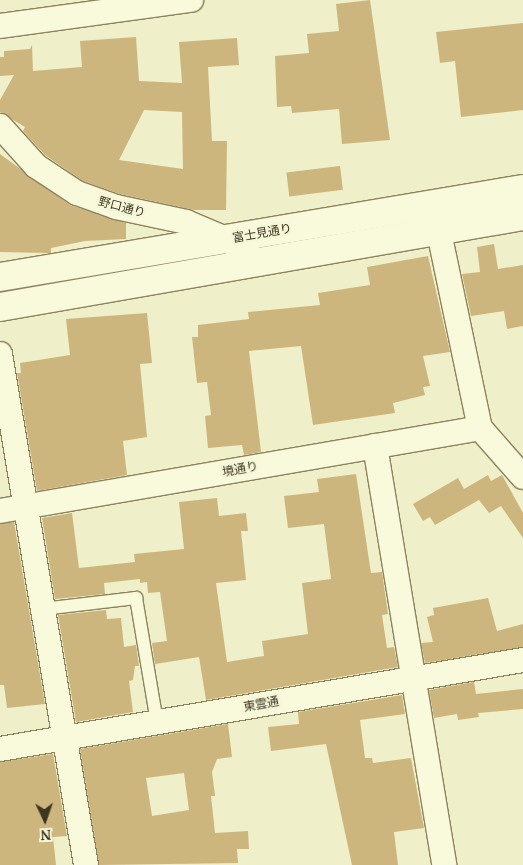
<!DOCTYPE html>
<html>
<head>
<meta charset="utf-8">
<style>
	body { margin:0 }
	#map { position:relative; width:523px; height:865px; overflow:hidden; background:#efefc9; font-family:"PT Serif","Noto Sans JP",serif }
	div>[style] { position:absolute }
	.building>* { inset:0; background:#cdb67e; transform-origin:0 0 }
	.roads { filter:drop-shadow(1px 0 #8c835d) drop-shadow(-1px 0 #8c835d) drop-shadow(0 1px #8c835d) drop-shadow(0 -1px #8c835d) }
	.service>* { height:12px; margin:-6px; padding:0 6px; transform-origin:6px; border-radius:6px; background:#f9f9dc }
	.minor>* { height:24px; margin:-12px; padding:0 12px; transform-origin:12px; border-radius:12px; background:#f9f9dc }
	.tertiary>* { height:28px; margin:-14px; padding:0 14px; transform-origin:14px; border-radius:14px; background:#f9f9dc }
	span { translate:-50% -50%; white-space:nowrap; text-align:center; line-height:1.15; -webkit-text-stroke:5px #f6f6d8; paint-order:stroke }
	.street-label { font-size:12px; color:#3c3620 }
	.north { position:absolute; left:20px; top:795px; width:50px; height:50px; -webkit-text-stroke:4px #f6f6d8; paint-order:stroke; rotate:177deg; font-size:14px; font-weight:700; line-height:20px; text-align:center; color:#3c3620 }
	.north::after { content:''; display:block; margin:auto; width:18px; height:22px; background:#3c3620; clip-path:polygon(50% 0,100% 100%,50% 72%,0 100%) }
</style>
</head>
<body>
<div id="map">
	<div class="building">
		<div style="clip-path:polygon(370px 0,390px 140px,342px 144px,339px 109px,292px 113px,291px 106px,277px 107px,275px 56px,309px 53px,307px 34px,339px 31px,336px 4px)"></div>
		<div style="clip-path:polygon(523px 23px,523px 110px,461px 117px,455px 61px,440px 63px,436px 32px)"></div>
		<div style="clip-path:polygon(evenodd,136px 37px,139px 81px,182px 83px,179px 42px,237px 38px,239px 65px,208px 67px,212px 141px,227px 141px,226px 210px,194px 210px,120px 194px,83px 181px,45px 155px,23px 131px,25px 127px,0 112px,0 100px,14px 75px,0 76px,0 57px,4px 57px,4px 51px,30px 49px,32px 45px,33px 71px,82px 67px,80px 41px,136px 37px,144px 110px,182px 112px,183px 169px,119px 160px,144px 110px)"></div>
		<div style="clip-path:polygon(0 154px,70px 205px,126px 223px,126px 239px,85px 241px,51px 248px,51px 253px,47px 253px,0 252px)"></div>
		<div style="left:340px;top:166px;width:24px;height:54px;rotate:83deg"></div>
		<div style="clip-path:polygon(494px 244px,498px 269px,523px 265px,523px 326px,507px 329px,504px 311px,471px 316px,462px 274px,480px 272px,477px 247px)"></div>
		<div style="clip-path:polygon(428px 256px,450px 352px,423px 356px,430px 386px,423px 387px,425px 395px,393px 403px,395px 413px,313px 425px,301px 346px,249px 351px,261px 452px,244px 455px,242px 445px,208px 448px,205px 416px,211px 415px,207px 382px,197px 383px,192px 337px,198px 337px,198px 325px,249px 319px,248px 312px,320px 305px,318px 293px,370px 285px,367px 267px)"></div>
		<div style="clip-path:polygon(147px 313px,152px 363px,140px 364px,147px 437px,123px 441px,127px 475px,37px 491px,17px 373px,21px 373px,20px 363px,70px 355px,66px 319px)"></div>
		<div style="clip-path:polygon(356px 474px,371px 573px,382px 572px,388px 614px,382px 615px,387px 648px,394px 647px,398px 667px,206px 700px,199px 657px,155px 664px,152px 643px,167px 641px,160px 592px,148px 593px,147px 582px,140px 583px,140px 579px,104px 583px,105px 594px,55px 599px,42px 518px,72px 513px,79px 568px,135px 562px,134px 554px,184px 549px,179px 502px,217px 498px,219px 516px,246px 513px,248px 531px,241px 531px,246px 580px,216px 583px,227px 662px,264px 656px,262px 641px,308px 634px,302px 583px,331px 579px,324px 524px,288px 528px,284px 496px,319px 492px,317px 479px)"></div>
		<div style="clip-path:polygon(488px 475px,491px 481px,502px 475px,523px 513px,523px 538px,501px 506px,489px 513px,479px 500px,435px 525px,430px 517px,423px 521px,413px 504px,458px 478px,464px 489px)"></div>
		<div style="clip-path:polygon(14px 522px,45px 704px,7px 708px,4px 685px,0 685px,0 524px)"></div>
		<div style="clip-path:polygon(488px 598px,497px 631px,523px 624px,523px 647px,425px 663px,421px 643px,433px 642px,427px 617px,434px 615px,433px 608px)"></div>
		<div style="clip-path:polygon(106px 610px,107px 619px,121px 618px,124px 647px,136px 645px,139px 666px,135px 666px,133px 680px,129px 681px,133px 712px,76px 722px,58px 615px)"></div>
		<div style="clip-path:polygon(474px 682px,476px 694px,523px 689px,523px 709px,478px 713px,479px 717px,458px 720px,457px 714px,434px 718px,429px 690px)"></div>
		<div style="clip-path:polygon(402px 695px,405px 714px,360px 720px,365px 758px,372px 758px,373px 763px,411px 758px,424px 828px,394px 832px,398px 865px,352px 865px,326px 744px,271px 751px,268px 727px,299px 724px,298px 712px)"></div>
		<div style="clip-path:polygon(evenodd,228px 724px,232px 757px,217px 759px,212px 772px,215px 796px,211px 796px,215px 833px,248px 831px,249px 849px,237px 849px,238px 863px,99px 865px,80px 749px,228px 724px,184px 773px,189px 810px,152px 816px,146px 778px,184px 773px)"></div>
		<div style="clip-path:polygon(53px 754px,67px 836px,53px 837px,56px 865px,0 865px,0 762px)"></div>
	</div>
	<div class="roads">
		<div class="service">
			<div style="left:42px;top:609px;width:95px;rotate:-6.7deg"></div>
			<div style="left:136px;top:598px;width:126px;rotate:80.4deg"></div>
		</div>
		<div class="minor">
			<div style="left:0;top:26px;width:193px;rotate:-7.8deg"></div>
			<div style="left:0;top:126px;width:54px;rotate:48deg"></div>
			<div style="left:36px;top:166px;width:49px;rotate:33.4deg"></div>
			<div style="left:77px;top:193px;width:41px;rotate:19.7deg"></div>
			<div style="left:116px;top:207px;width:72px;rotate:12.1deg"></div>
			<div style="left:186px;top:222px;width:43px;rotate:23deg"></div>
			<div style="left:226px;top:239px;width:42px;rotate:35.2deg"></div>
			<div style="left:435px;top:213px;width:220px;rotate:78.2deg"></div>
			<div style="left:480px;top:428px;width:65px;rotate:48.7deg"></div>
			<div style="left:0;top:354px;width:518px;rotate:80.45deg"></div>
			<div style="left:375px;top:446px;width:425px;rotate:80.6deg"></div>
			<div style="left:0;top:511px;width:487px;rotate:-9.8deg"></div>
			<div style="left:0;top:749px;width:531px;rotate:-9.66deg"></div>
		</div>
		<div class="tertiary">
			<div style="left:0;top:277px;width:530px;rotate:-9.55deg"></div>
			<div style="left:0;top:307px;width:531px;rotate:-9.87deg"></div>
		</div>
	</div>
	<div class="street-label">
		<span style="left:122px;top:207px;rotate:15deg">野口通り</span>
		<span style="left:262px;top:233px;rotate:-10deg">富士見通り</span>
		<span style="left:240px;top:469px;rotate:-10deg">境通り</span>
		<span style="left:261px;top:704px;rotate:-10deg">東雲通</span>
	</div>
	<div class="north">N</div>
</div>
</body>
</html>
